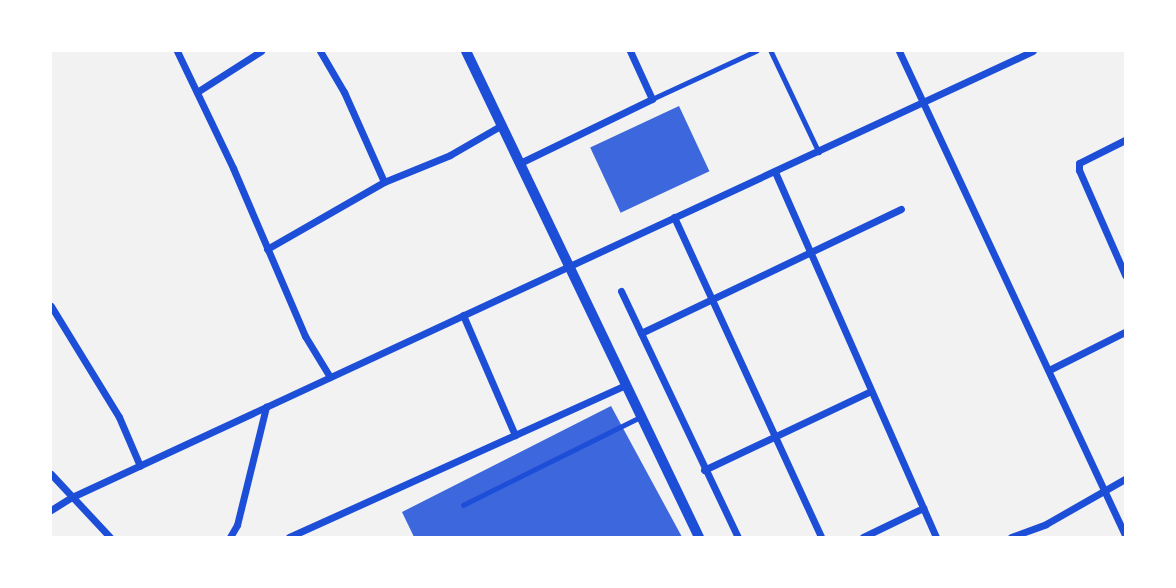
<!DOCTYPE html>
<html>
<head>
<meta charset="utf-8">
<style>
	body { margin:0 }
	#map { position:relative; width:1176px; height:588px; overflow:hidden; background:#f2f2f2; font-family:Cabin,sans-serif }
	div>[style] { position:absolute }
	.building>* { inset:0; background:#3d67dc; transform-origin:0 0 }
	.service>* { height:4.5px; margin:-2.25px; padding:0 2.25px; transform-origin:2.25px; border-radius:2.25px; background:#1d4ed8 }
	.minor>* { height:7px; margin:-3.5px; padding:0 3.5px; transform-origin:3.5px; border-radius:3.5px; background:#1d4ed8 }
	.tertiary>* { height:10px; margin:-5px; padding:0 5px; transform-origin:5px; border-radius:5px; background:#1d4ed8 }
	span { translate:-50% -50%; white-space:nowrap; text-align:center; line-height:1.15; -webkit-text-stroke:5px #fff; paint-order:stroke }
	.frame { position:absolute; inset:0; border:52px solid #fff; pointer-events:none }
</style>
</head>
<body>
<div id="map">
	<div class="building">
		<div style="left:679px;top:106px;width:72px;height:98px;rotate:65deg"></div>
		<div style="clip-path:polygon(611px 406px,682px 537px,414px 537px,402px 512px)"></div>
	</div>
	<div class="service">
		<div style="left:771px;top:51px;width:112px;rotate:64.6deg"></div>
		<div style="left:652px;top:99px;width:115px;rotate:-24.8deg"></div>
		<div style="left:463px;top:505px;width:198px;rotate:-26.4deg"></div>
	</div>
	<div class="minor">
		<div style="left:177px;top:51px;width:130px;rotate:64.4deg"></div>
		<div style="left:233px;top:168px;width:183px;rotate:66.8deg"></div>
		<div style="left:305px;top:336px;width:48px;rotate:58.6deg"></div>
		<div style="left:320px;top:51px;width:48px;rotate:59.7deg"></div>
		<div style="left:344px;top:92px;width:98px;rotate:66deg"></div>
		<div style="left:899px;top:51px;width:534px;rotate:64.97deg"></div>
		<div style="left:197px;top:92px;width:76px;rotate:-32.6deg"></div>
		<div style="left:1125px;top:140px;width:51px;rotate:153.4deg"></div>
		<div style="left:1079px;top:163px;width:7px;rotate:90deg"></div>
		<div style="left:1079px;top:170px;width:115px;rotate:66.3deg"></div>
		<div style="left:520px;top:163px;width:147px;rotate:-25.9deg"></div>
		<div style="left:652px;top:99px;width:53px;rotate:-114.6deg"></div>
		<div style="left:775px;top:172px;width:399px;rotate:66.2deg"></div>
		<div style="left:674px;top:217px;width:352px;rotate:65.3deg"></div>
		<div style="left:267px;top:249px;width:135px;rotate:-29.8deg"></div>
		<div style="left:384px;top:182px;width:71px;rotate:-22.2deg"></div>
		<div style="left:450px;top:155px;width:60px;rotate:-30deg"></div>
		<div style="left:621px;top:291px;width:272px;rotate:64.6deg"></div>
		<div style="left:51px;top:306px;width:130px;rotate:58.5deg"></div>
		<div style="left:119px;top:417px;width:53px;rotate:66.8deg"></div>
		<div style="left:463px;top:315px;width:131px;rotate:66.6deg"></div>
		<div style="left:641px;top:333px;width:288px;rotate:-25.5deg"></div>
		<div style="left:1049px;top:370px;width:85px;rotate:-26.6deg"></div>
		<div style="left:704px;top:470px;width:185px;rotate:-25.3deg"></div>
		<div style="left:51px;top:474px;width:86px;rotate:46.9deg"></div>
		<div style="left:51px;top:510px;width:25px;rotate:-32deg"></div>
		<div style="left:72px;top:497px;width:1059px;rotate:-24.9deg"></div>
		<div style="left:230px;top:537px;width:14px;rotate:-60deg"></div>
		<div style="left:237px;top:525px;width:122px;rotate:-76.2deg"></div>
		<div style="left:289px;top:537px;width:369px;rotate:-24.3deg"></div>
		<div style="left:863px;top:537px;width:67px;rotate:-25.8deg"></div>
		<div style="left:1011px;top:537px;width:37px;rotate:-20deg"></div>
		<div style="left:1046px;top:524px;width:91px;rotate:-29.7deg"></div>
	</div>
	<div class="tertiary">
		<div style="left:466px;top:51px;width:539px;rotate:64.39deg"></div>
	</div>
	<div class="frame"></div>
</div>
</body>
</html>
